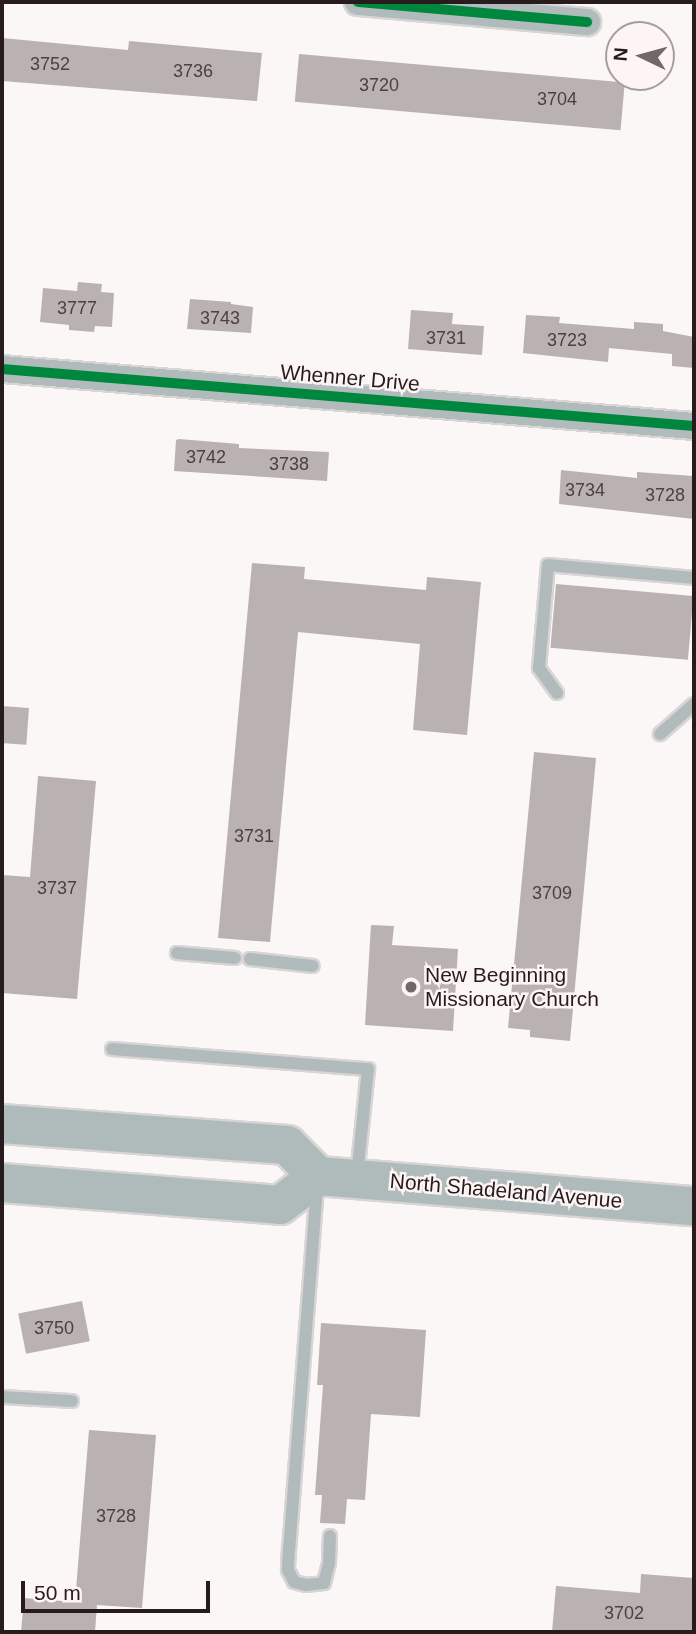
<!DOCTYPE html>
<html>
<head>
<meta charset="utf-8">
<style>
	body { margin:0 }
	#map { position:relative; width:696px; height:1634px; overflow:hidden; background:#fbf7f7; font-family:Helvetica,sans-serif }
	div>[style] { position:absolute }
	.building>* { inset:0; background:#bab1b2; transform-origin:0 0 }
	.roads { filter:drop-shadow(2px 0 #d8d5d5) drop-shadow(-2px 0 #d8d5d5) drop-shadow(0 2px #d8d5d5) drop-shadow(0 -2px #d8d5d5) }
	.service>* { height:12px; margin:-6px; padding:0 6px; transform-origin:6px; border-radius:6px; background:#b1bbbb }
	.minor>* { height:26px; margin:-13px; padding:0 13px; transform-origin:13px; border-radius:13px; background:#b1bbbb }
	.primary>* { height:38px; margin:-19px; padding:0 19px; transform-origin:19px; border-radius:19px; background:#afbbbb }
	.cycleway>* { height:10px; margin:-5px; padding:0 5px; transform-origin:5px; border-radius:5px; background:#00873e }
	.dots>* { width:19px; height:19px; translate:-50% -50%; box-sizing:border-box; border:4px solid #fdf5f5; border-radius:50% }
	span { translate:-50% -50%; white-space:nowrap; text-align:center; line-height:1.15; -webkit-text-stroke:5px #fdf5f5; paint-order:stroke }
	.number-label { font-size:18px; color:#4c4041 }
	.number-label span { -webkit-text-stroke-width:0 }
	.street-label { font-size:21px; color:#281b1b }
	.poi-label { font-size:21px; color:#281b1b }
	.left { translate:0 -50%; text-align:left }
	.frame { position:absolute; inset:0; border:4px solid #281b1b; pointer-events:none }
	.north { position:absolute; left:605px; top:21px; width:70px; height:70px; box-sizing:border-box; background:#fdf5f5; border:2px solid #a89e9e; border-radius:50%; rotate:275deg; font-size:19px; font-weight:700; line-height:28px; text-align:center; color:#281b1b }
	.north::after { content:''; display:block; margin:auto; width:24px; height:32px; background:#726868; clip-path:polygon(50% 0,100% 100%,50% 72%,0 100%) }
	.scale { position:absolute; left:21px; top:1581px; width:189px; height:32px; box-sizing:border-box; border:4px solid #281b1b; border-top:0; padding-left:9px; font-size:21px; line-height:24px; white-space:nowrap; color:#281b1b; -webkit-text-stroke:5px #fdf5f5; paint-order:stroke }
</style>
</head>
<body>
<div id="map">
	<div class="building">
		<div style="clip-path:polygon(2px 38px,128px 50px,129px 41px,262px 53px,257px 101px,2px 81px)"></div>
		<div style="left:299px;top:54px;width:327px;height:48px;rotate:5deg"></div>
		<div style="clip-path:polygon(78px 282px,102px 284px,101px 292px,114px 293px,112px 327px,95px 326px,94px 332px,69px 330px,69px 325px,40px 322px,43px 288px,77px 291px)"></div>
		<div style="clip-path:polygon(190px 299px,231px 302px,231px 304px,253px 307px,251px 333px,187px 329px)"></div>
		<div style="clip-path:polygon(411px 310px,453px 313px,452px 324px,484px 326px,482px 355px,408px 349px)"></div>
		<div style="clip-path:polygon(526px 315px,560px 317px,559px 323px,634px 329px,634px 322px,663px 324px,663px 331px,694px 337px,694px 368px,672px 366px,672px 354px,609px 348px,608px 362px,523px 353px)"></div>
		<div style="clip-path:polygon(179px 439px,239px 444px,239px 448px,329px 452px,327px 481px,174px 471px,176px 440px)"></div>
		<div style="clip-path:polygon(561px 470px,637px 478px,637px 472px,694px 476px,694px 519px,559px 504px)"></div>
		<div style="clip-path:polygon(252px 563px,305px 567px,304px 579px,426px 590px,427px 577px,481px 582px,467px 735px,413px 730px,420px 644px,298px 632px,270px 942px,218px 938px)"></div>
		<div style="left:556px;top:584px;width:138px;height:64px;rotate:5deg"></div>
		<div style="left:2px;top:706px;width:27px;height:37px;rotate:4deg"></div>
		<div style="clip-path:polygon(534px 752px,596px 758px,570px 1041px,530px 1037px,530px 1030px,508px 1028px)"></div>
		<div style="clip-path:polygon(38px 776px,96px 781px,77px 999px,2px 993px,2px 875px,30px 877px)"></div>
		<div style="clip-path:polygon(371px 925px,394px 926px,392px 945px,458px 949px,453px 1031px,365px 1025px)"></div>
		<div style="left:82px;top:1301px;width:41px;height:65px;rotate:79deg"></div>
		<div style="clip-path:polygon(321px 1323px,426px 1330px,420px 1417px,371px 1414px,365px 1500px,347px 1499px,345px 1524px,320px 1523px,322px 1495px,315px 1495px,323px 1385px,317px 1385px)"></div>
		<div style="clip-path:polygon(89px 1430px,156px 1435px,142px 1608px,97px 1605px,95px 1632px,21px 1632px,24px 1598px,75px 1602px)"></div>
		<div style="clip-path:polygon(641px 1574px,694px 1578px,694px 1632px,552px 1632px,556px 1586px,640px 1593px)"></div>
	</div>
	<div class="roads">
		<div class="service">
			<div style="left:557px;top:693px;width:31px;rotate:-126deg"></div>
			<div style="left:539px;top:668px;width:103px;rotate:-85deg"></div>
			<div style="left:548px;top:565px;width:147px;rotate:5.1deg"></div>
			<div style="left:660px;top:734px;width:45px;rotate:-41.4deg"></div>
			<div style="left:177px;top:953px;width:58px;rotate:4.9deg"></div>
			<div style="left:250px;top:959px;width:63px;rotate:6.3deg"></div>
			<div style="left:112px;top:1049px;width:257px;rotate:4.5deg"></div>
			<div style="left:368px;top:1069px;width:108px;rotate:95.9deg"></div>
			<div style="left:317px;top:1187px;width:362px;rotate:94.4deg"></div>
			<div style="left:289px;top:1548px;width:22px;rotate:93deg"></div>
			<div style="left:288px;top:1570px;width:13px;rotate:63deg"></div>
			<div style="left:294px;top:1582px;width:12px;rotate:14deg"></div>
			<div style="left:306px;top:1585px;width:18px;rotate:-6deg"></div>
			<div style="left:324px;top:1583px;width:21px;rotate:-76deg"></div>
			<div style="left:329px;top:1563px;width:27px;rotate:-88deg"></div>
			<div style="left:2px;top:1397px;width:70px;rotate:3.3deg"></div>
		</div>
		<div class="minor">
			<div style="left:358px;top:2px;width:230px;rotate:5deg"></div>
			<div style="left:2px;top:369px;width:694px;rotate:4.71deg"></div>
		</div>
		<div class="primary">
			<div style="left:2px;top:1124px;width:286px;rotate:4.2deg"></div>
			<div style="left:287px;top:1145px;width:44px;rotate:45deg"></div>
			<div style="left:318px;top:1176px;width:377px;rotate:4.6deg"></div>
			<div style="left:2px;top:1183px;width:279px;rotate:4.5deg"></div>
			<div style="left:280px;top:1205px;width:48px;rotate:-37.3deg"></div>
		</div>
	</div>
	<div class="cycleway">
		<div style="left:358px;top:2px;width:230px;rotate:5deg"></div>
		<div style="left:2px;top:369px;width:694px;rotate:4.71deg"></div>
	</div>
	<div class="dots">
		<div style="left:411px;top:987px;background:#726868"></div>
	</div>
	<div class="number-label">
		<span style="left:50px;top:64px">3752</span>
		<span style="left:193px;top:71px">3736</span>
		<span style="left:379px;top:85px">3720</span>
		<span style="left:557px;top:99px">3704</span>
		<span style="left:77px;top:308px">3777</span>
		<span style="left:220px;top:318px">3743</span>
		<span style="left:446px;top:338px">3731</span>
		<span style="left:567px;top:340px">3723</span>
		<span style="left:206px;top:457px">3742</span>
		<span style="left:289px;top:464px">3738</span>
		<span style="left:585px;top:490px">3734</span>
		<span style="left:665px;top:495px">3728</span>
		<span style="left:254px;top:836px">3731</span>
		<span style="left:57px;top:888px">3737</span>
		<span style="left:552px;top:893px">3709</span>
		<span style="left:54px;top:1328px">3750</span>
		<span style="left:116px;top:1516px">3728</span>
		<span style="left:624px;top:1613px">3702</span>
	</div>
	<div class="street-label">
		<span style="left:350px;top:378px;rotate:5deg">Whenner Drive</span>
		<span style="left:506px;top:1191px;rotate:5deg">North Shadeland Avenue</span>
	</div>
	<div class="poi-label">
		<span class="left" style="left:425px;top:987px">New Beginning<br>Missionary Church</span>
	</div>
	<div class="frame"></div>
	<div class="north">N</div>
	<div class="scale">50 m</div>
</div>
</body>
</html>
